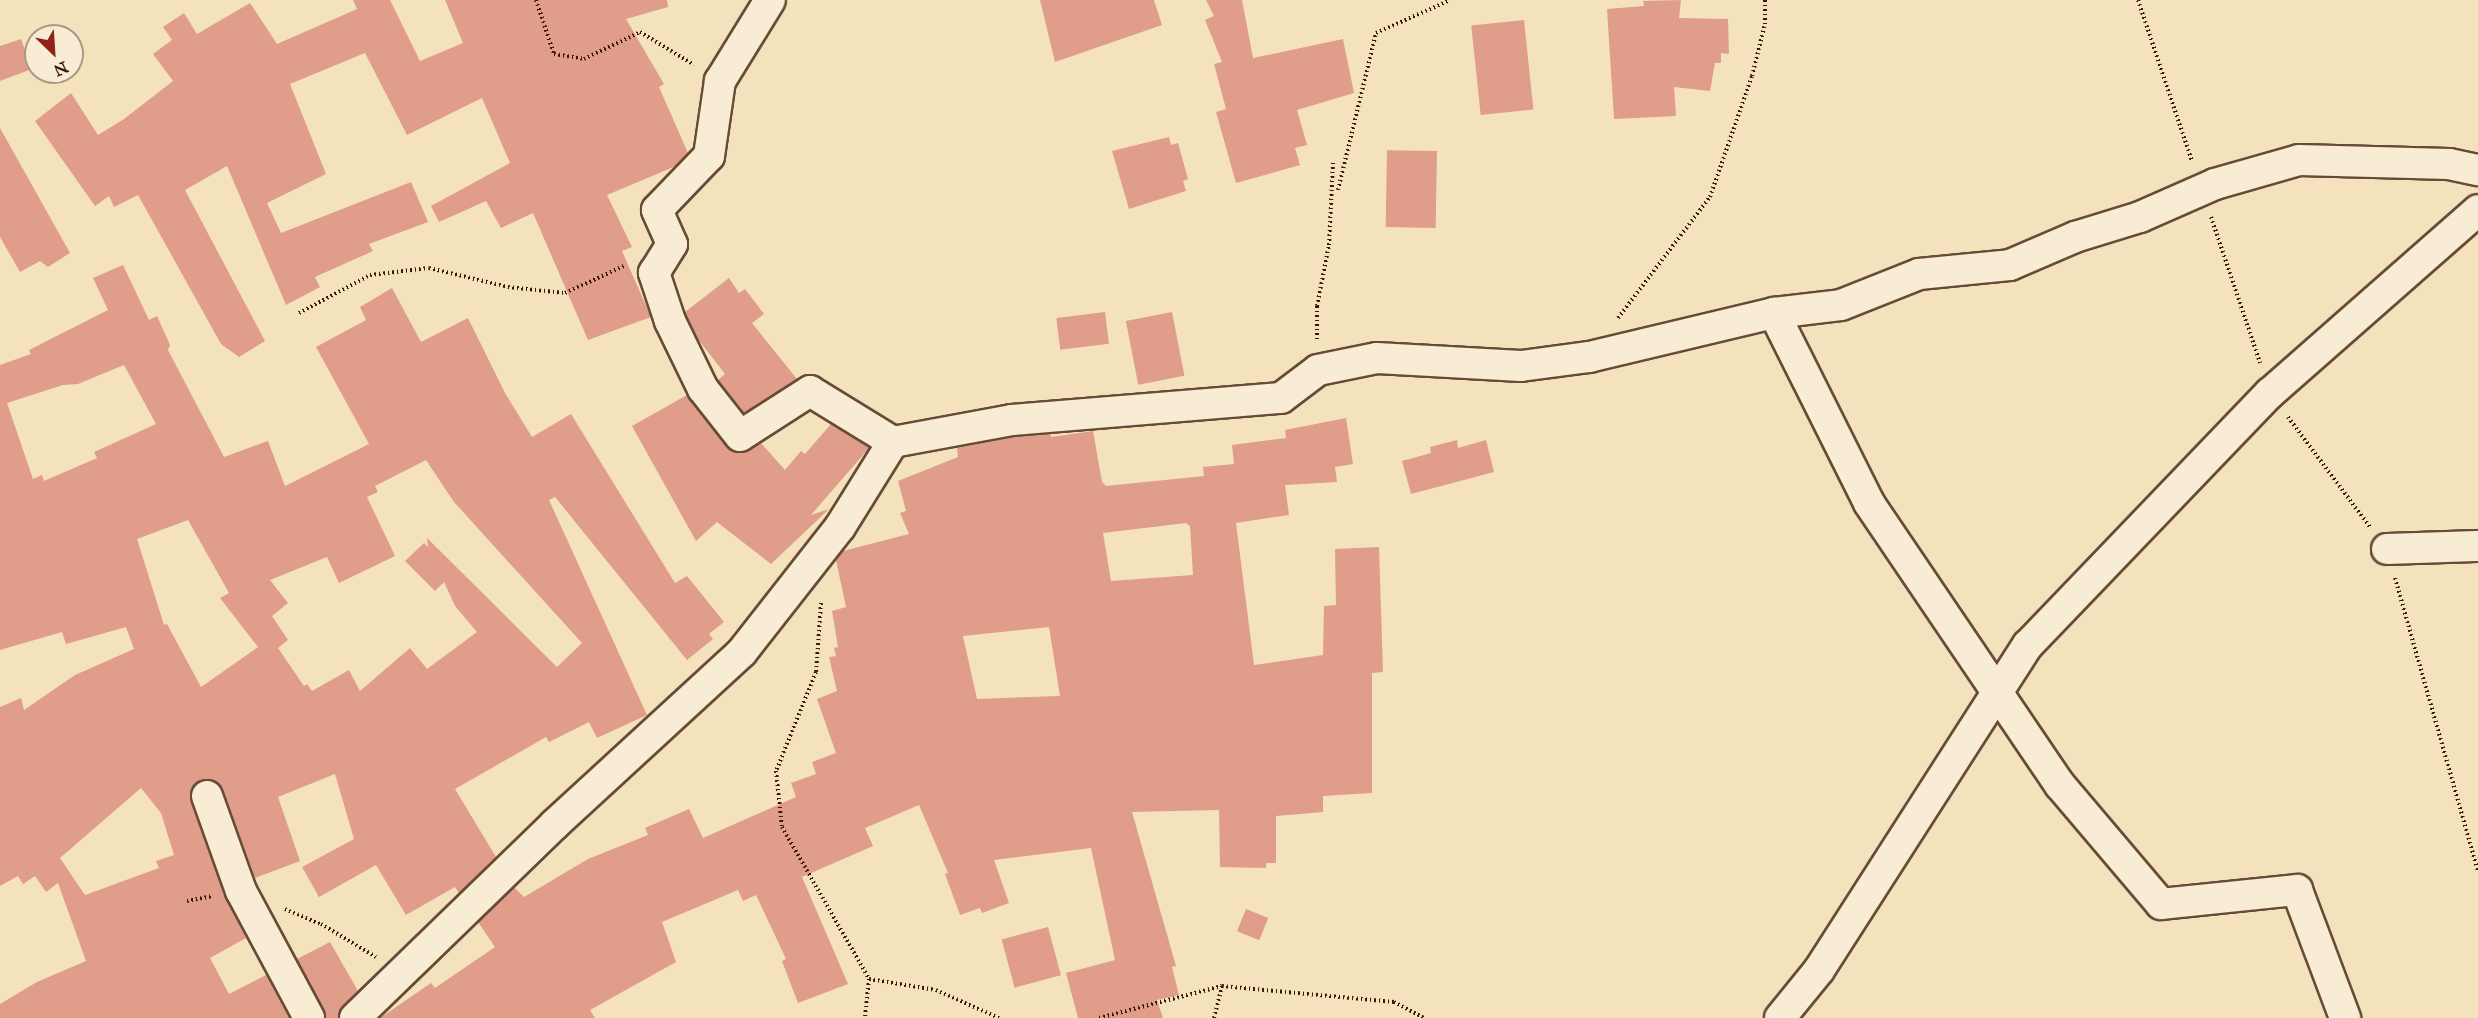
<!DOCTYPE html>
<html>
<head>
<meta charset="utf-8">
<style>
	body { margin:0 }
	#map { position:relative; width:2478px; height:1018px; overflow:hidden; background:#f4e2bd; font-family:"IM FELL Great Primer",serif }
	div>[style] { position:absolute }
	.building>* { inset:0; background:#e09d8a; transform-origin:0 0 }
	.path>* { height:4px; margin-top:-2px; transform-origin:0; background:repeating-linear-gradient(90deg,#3a1909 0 1.5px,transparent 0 4.5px) }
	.roads { filter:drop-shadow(2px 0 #684b36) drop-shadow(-2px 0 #684b36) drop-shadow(0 2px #684b36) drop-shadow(0 -2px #684b36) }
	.street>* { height:30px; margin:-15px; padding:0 15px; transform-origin:15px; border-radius:15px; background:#f8ecd4 }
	span { translate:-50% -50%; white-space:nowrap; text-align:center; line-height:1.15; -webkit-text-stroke:6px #f8ecd4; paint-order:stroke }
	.north { position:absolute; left:24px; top:24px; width:60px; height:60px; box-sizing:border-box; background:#f8ecd4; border:2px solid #ac9883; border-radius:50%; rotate:155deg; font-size:16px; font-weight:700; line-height:24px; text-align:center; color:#3a1909 }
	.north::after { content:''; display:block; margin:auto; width:21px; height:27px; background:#8f2418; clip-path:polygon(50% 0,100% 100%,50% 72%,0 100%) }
</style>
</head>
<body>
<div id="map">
	<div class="building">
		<div style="clip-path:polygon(353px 0,390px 0,420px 61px,463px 43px,445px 0,667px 0,668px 7px,626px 19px,664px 84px,659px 87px,688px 153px,676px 166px,607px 195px,632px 247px,622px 251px,651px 317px,588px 340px,533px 213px,501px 228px,486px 201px,439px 222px,431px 206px,510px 163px,482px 98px,407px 135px,365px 53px,290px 84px,326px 174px,267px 203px,281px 233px,411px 182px,428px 222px,369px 244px,373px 251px,315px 277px,320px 287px,286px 305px,227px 166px,185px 190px,265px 341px,239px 357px,221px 344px,138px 195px,114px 207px,109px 196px,95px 206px,35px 121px,71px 93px,98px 135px,124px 119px,173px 81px,153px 54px,172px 40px,163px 27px,184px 13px,197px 34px,250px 3px,277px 44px,357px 9px)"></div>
		<div style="clip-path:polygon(1040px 0,1154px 0,1162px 25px,1055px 62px)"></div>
		<div style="clip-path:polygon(1206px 0,1242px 0,1253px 58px,1343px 39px,1354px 93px,1297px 110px,1307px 145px,1295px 148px,1300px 165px,1236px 183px,1216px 112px,1226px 109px,1214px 64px,1222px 62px,1205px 20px,1214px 16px)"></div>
		<div style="clip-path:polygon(1681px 0,1679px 18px,1728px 19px,1729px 54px,1721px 53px,1721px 63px,1715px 63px,1710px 91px,1674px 87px,1676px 116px,1614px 119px,1607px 9px,1644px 6px,1643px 1px)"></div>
		<div style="left:1524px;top:20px;width:90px;height:53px;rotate:84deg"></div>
		<div style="clip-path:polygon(21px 39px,32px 69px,0 81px,0 46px)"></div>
		<div style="clip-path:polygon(0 128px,70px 253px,48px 267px,40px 261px,20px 272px,0 237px)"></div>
		<div style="clip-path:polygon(1169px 137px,1171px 145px,1178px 143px,1188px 179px,1183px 181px,1186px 191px,1129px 209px,1112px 151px)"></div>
		<div style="left:1437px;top:151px;width:77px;height:50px;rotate:91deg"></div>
		<div style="clip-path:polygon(evenodd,123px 265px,149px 320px,157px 316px,170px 345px,168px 350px,224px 457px,268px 441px,285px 486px,369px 444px,316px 347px,366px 320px,360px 307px,392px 288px,421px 342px,468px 318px,505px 393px,532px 437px,571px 414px,675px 583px,687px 576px,724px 622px,709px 634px,713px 639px,687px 660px,555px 497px,549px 500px,647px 715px,597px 738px,589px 722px,549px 742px,546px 737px,455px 789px,496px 857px,459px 893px,455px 887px,406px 915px,376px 865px,319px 897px,302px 867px,354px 839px,335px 774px,278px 797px,300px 861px,255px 878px,223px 790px,210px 779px,194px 784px,191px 802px,225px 897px,246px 938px,210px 958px,229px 994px,266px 975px,289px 1018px,0 1018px,0 1004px,37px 982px,86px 961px,58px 883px,46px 892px,35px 876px,23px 884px,18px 876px,0 886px,0 707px,21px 698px,24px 710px,75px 675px,134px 649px,126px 627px,66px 644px,62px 632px,0 650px,0 365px,31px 354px,29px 350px,108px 310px,93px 278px,123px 265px,124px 365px,156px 424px,94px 452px,97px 458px,44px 481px,42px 475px,33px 479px,7px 403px,63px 385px,78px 384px,124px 365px,123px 265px,426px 460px,454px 502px,582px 643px,557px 667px,427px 538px,428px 547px,424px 543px,405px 561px,435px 591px,444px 582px,455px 606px,477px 632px,427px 669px,410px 648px,360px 691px,349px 670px,312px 691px,307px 684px,304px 686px,278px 648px,288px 640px,272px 616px,288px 603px,270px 580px,327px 557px,339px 583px,395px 556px,367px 497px,378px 492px,375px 486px,426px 460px,123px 265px,188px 520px,229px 593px,220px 598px,258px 647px,201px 687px,167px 624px,164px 625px,137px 539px,188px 520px,123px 265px,141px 788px,161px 813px,174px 855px,156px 861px,159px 868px,85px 895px,60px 858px,141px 788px)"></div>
		<div style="clip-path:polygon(729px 278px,739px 293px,745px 289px,764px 314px,752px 323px,797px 379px,744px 413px,718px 380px,725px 374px,698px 339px,685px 312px)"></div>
		<div style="left:1105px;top:312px;width:32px;height:49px;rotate:83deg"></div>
		<div style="left:1172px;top:312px;width:65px;height:47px;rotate:79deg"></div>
		<div style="clip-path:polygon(687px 395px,733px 452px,742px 453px,761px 443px,785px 470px,801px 451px,805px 454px,831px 424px,869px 448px,811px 515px,829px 509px,771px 564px,717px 522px,696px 541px,632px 426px)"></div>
		<div style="clip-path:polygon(evenodd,1346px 418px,1353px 464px,1335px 467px,1337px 482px,1285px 485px,1289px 515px,1236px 523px,1254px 665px,1323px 655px,1324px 606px,1336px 605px,1335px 549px,1379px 547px,1383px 672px,1372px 673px,1372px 793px,1323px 796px,1323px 812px,1276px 816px,1276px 863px,1266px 863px,1266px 868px,1220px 867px,1219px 810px,1132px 812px,1176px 966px,1172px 967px,1179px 995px,1157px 1000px,1163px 1018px,1078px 1018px,1066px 973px,1115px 960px,1091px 848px,994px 860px,1009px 903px,982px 913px,980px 908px,960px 915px,945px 874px,948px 873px,919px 805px,865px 828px,873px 846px,802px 877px,848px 984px,798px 1003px,782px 961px,786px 959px,756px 895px,743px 901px,738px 890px,662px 922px,676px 962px,590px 1010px,595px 1018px,380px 1018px,431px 983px,435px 988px,495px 947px,478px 922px,514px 887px,524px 897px,588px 859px,648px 835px,645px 828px,689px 809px,703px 838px,796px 797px,791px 783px,816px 774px,812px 762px,836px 753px,817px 699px,837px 691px,829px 657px,836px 656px,834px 648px,838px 647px,832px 611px,846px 607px,836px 560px,843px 551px,909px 534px,900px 513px,906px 511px,898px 481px,958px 457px,957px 448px,1014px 437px,1051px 434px,1051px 437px,1093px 431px,1102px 482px,1106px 486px,1204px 476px,1203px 467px,1234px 464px,1232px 445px,1286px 438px,1285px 430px,1346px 418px,1186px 523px,1190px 526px,1193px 575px,1111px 581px,1103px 533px,1186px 523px,1346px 418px,1049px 627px,1060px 696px,977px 699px,963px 636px,1049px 627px)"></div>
		<div style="clip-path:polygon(1457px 440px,1458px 448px,1486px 440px,1494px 472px,1411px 494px,1402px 461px,1431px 453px,1430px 447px)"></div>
		<div style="left:1246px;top:909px;width:24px;height:24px;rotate:22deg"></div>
		<div style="left:1048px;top:927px;width:50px;height:48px;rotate:75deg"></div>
		<div style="clip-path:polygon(330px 942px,358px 991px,343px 1006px,338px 1018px,326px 1018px,297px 959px)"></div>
	</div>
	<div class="path">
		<div style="left:536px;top:0;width:57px;rotate:71.6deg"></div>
		<div style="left:554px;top:54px;width:30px;rotate:9deg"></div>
		<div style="left:584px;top:59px;width:62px;rotate:-25.7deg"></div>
		<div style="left:640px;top:32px;width:63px;rotate:31.4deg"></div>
		<div style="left:2138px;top:0;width:170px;rotate:71.5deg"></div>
		<div style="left:1338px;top:190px;width:162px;rotate:-76.4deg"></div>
		<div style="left:1376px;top:33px;width:81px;rotate:-24deg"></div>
		<div style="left:2211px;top:217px;width:154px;rotate:71.4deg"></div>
		<div style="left:299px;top:313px;width:81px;rotate:-28.2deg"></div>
		<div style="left:370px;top:275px;width:59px;rotate:-6.8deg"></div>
		<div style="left:429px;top:268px;width:81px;rotate:13.5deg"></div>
		<div style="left:508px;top:287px;width:57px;rotate:6deg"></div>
		<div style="left:565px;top:293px;width:65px;rotate:-24.6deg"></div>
		<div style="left:1618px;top:318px;width:152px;rotate:-52.8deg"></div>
		<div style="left:1710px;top:197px;width:128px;rotate:-70.9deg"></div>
		<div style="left:1752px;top:76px;width:54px;rotate:-76deg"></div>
		<div style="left:1765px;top:24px;width:24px;rotate:-90deg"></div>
		<div style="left:1317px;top:339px;width:33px;rotate:-90deg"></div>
		<div style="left:1317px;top:306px;width:62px;rotate:-78.9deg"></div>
		<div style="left:1329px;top:245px;width:83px;rotate:-87.2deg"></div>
		<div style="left:2288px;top:417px;width:137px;rotate:53.3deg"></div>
		<div style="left:2395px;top:578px;width:305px;rotate:74.2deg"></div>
		<div style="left:821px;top:603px;width:69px;rotate:94.1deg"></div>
		<div style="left:816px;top:672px;width:107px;rotate:112deg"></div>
		<div style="left:776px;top:771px;width:56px;rotate:83.9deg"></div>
		<div style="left:782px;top:827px;width:175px;rotate:60.2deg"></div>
		<div style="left:869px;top:979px;width:39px;rotate:96deg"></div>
		<div style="left:187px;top:901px;width:26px;rotate:-11deg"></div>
		<div style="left:285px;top:909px;width:39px;rotate:23deg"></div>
		<div style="left:321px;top:924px;width:64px;rotate:31deg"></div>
		<div style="left:869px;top:979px;width:68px;rotate:9.3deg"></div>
		<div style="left:936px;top:990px;width:69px;rotate:24deg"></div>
		<div style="left:1099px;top:1018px;width:127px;rotate:-14.6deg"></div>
		<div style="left:1214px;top:1018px;width:33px;rotate:-76deg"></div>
		<div style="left:1222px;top:986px;width:173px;rotate:5.3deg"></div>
		<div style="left:1394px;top:1002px;width:34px;rotate:28deg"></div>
	</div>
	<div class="roads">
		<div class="street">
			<div style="left:1774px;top:313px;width:67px;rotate:-6.8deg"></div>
			<div style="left:1841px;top:305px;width:84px;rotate:-21.7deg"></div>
			<div style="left:1919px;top:274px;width:91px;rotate:-5.6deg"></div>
			<div style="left:2010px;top:265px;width:71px;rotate:-23.3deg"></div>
			<div style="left:2075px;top:237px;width:68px;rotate:-17.1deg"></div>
			<div style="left:2140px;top:217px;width:82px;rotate:-23.7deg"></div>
			<div style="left:2215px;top:184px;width:87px;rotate:-15.9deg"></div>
			<div style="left:2299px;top:160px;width:150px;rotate:1.5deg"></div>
			<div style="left:2449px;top:164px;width:30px;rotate:12deg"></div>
			<div style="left:893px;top:442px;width:121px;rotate:-10.5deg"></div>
			<div style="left:1012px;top:420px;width:270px;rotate:-4.7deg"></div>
			<div style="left:1281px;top:398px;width:46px;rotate:-37.1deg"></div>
			<div style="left:1318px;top:370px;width:60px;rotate:-11.5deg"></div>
			<div style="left:1377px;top:358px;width:144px;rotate:3.2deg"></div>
			<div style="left:1521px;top:366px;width:69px;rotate:-7.5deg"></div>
			<div style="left:1589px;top:357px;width:190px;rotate:-13.4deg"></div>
			<div style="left:1774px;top:313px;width:212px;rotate:63.4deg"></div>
			<div style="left:1869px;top:503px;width:341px;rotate:55.9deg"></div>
			<div style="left:2060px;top:785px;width:156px;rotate:49.7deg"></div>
			<div style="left:2161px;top:904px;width:137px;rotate:-5.9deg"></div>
			<div style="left:2297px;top:890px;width:137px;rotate:69.4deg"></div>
			<div style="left:2387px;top:549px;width:91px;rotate:-1.9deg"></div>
			<div style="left:207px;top:796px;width:101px;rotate:70.3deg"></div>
			<div style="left:241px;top:891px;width:144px;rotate:61.8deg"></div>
			<div style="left:355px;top:1018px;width:279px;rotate:-44.1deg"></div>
			<div style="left:555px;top:824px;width:254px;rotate:-42.6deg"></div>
			<div style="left:742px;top:652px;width:159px;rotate:-51.9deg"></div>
			<div style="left:840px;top:527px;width:100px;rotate:-58.1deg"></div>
			<div style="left:893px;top:442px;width:97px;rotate:-148.4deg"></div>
			<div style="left:810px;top:391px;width:83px;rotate:147.3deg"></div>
			<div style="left:740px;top:436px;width:60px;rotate:-128.2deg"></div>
			<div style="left:703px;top:389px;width:76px;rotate:-115.9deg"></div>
			<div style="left:670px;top:321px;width:51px;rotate:-108.4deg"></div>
			<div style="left:654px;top:273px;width:34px;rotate:-58deg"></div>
			<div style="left:672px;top:244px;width:37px;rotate:-114deg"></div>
			<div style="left:657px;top:210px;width:75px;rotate:-46.1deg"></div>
			<div style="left:709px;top:156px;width:76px;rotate:-81.7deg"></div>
			<div style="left:720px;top:81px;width:95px;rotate:-58.3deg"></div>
			<div style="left:1780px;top:1018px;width:62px;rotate:-50.9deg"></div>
			<div style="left:1819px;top:970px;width:386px;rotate:-57.3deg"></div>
			<div style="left:2028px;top:645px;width:349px;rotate:-46.2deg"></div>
			<div style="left:2270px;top:393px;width:277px;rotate:-41.3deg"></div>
		</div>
	</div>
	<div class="north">N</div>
</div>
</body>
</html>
